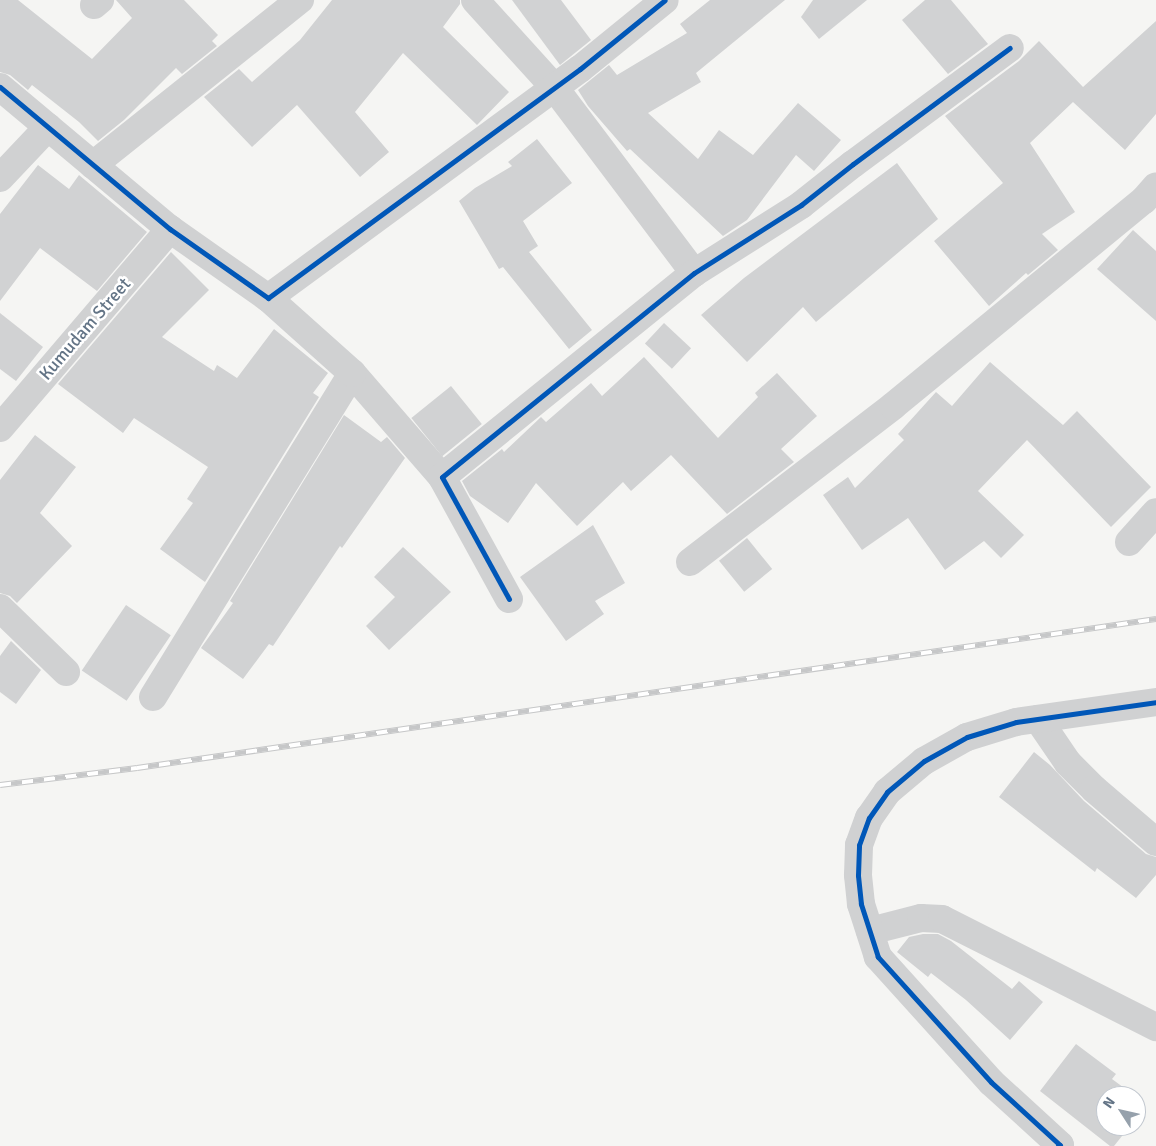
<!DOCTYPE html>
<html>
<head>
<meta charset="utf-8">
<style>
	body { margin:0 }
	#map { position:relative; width:1156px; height:1146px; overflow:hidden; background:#f5f5f3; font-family:Signika,sans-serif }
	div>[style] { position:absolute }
	.building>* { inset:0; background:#d1d2d3; transform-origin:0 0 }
	.street>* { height:28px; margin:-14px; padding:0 14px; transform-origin:14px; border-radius:14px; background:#d0d1d2 }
	.rail>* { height:5.5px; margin-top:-2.75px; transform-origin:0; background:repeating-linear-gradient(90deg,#fff 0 11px,#c6c7c8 0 22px); box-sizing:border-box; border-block:1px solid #c6c7c8 }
	.cycleway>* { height:5px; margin:-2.5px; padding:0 2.5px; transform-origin:2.5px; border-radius:2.5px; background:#0057b8 }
	span { translate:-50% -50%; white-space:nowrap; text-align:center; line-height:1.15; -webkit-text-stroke:5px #fff; paint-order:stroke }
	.street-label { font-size:18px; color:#637486 }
	.north { position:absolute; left:1096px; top:1086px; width:50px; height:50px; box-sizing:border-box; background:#fff; border:1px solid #c1c7cf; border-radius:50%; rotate:305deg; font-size:14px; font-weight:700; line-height:20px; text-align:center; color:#637486 }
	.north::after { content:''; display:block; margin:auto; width:18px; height:22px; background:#96a1ac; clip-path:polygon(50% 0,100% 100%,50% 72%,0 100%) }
</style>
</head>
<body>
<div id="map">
	<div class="building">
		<div style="clip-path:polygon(0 0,18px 0,92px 59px,132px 18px,116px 0,184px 0,218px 35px,212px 41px,217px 46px,182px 74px,176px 68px,124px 120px,98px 141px,79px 122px,32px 85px,28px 90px,10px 75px,0 72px)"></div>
		<div style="clip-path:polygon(332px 0,460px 0,460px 4px,443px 27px,509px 92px,477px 125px,403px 53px,355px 112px,389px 152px,360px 177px,297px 105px,252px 147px,204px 97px,239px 69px,252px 82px,300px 40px)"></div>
		<div style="clip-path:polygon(512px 0,561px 0,591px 40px,560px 65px)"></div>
		<div style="clip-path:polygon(710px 0,785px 0,696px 73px,701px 82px,648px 113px,698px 159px,719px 130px,753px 155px,798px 103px,841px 140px,814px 171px,796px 155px,747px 220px,723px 236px,630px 149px,627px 151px,588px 106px,578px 90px,609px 65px,617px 75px,687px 33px,680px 24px)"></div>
		<div style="clip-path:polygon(813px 0,867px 0,819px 39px,801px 17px)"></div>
		<div style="clip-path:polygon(925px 0,951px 0,988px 44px,948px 74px,902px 20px)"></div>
		<div style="clip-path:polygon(1156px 21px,1156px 114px,1125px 150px,1073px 102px,1030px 143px,1075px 212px,1042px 234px,1058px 250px,1028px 275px,1026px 273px,989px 306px,934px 241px,1003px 183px,945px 116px,1019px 61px,1039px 41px,1083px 87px)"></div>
		<div style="clip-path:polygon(537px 139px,572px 183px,523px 221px,538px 246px,529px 252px,592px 330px,569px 349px,503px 267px,499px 269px,459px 201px,475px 188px,512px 166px,508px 162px)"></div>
		<div style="clip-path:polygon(897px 163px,938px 219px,816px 322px,803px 307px,747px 362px,701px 315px,744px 278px)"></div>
		<div style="clip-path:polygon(38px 165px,69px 189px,79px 175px,147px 232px,97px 291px,40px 248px,0 301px,0 214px)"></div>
		<div style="clip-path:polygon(1133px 230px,1156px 251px,1156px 321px,1097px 269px)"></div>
		<div style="clip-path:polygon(171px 252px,209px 290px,162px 337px,214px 371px,217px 365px,237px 378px,274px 329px,328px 373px,313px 393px,319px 397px,205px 582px,160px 549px,193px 503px,187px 499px,208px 467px,134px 418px,123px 433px,58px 384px)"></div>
		<div style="clip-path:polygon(0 313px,43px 347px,16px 381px,0 369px)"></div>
		<div style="left:664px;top:323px;width:37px;height:28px;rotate:43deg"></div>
		<div style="clip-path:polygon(644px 357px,718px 438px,758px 397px,755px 393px,777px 373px,817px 416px,781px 449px,794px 462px,727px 514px,671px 455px,631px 491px,623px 482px,577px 526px,536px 483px,508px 523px,470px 496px,462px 481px,502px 449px,504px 452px,541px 417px,546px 422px,591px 383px,602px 396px)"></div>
		<div style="clip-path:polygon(990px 362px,1063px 425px,1077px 411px,1151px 487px,1111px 527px,1027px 440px,978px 491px,1024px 535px,1001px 558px,984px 541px,945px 570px,908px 518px,862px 550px,823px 495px,848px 477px,855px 488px,904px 440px,898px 434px,936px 392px,952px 406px)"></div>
		<div style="left:451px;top:386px;width:49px;height:51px;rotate:51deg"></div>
		<div style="clip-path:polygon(344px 415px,381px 442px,387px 437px,405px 458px,342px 548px,340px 546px,273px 646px,269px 644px,243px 679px,201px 648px,233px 603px,230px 601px)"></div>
		<div style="clip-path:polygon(35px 435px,76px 467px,40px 513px,72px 546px,17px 603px,10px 596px,0 593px,0 480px)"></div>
		<div style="clip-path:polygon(593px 525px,625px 583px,595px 601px,604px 614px,566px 641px,520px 577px)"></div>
		<div style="left:747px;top:538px;width:40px;height:36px;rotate:51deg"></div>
		<div style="clip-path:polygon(403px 547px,451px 592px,389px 650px,366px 626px,395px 597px,374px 577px)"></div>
		<div style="left:126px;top:605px;width:54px;height:79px;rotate:34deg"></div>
		<div style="clip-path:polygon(11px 641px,41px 670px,16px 704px,0 692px,0 656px)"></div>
		<div style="clip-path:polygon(1034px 752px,1050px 765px,1084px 801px,1146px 854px,1156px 857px,1156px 875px,1136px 898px,1097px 868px,1095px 872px,999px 797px)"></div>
		<div style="clip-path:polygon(923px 934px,938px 934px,951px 941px,1012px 989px,1019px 981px,1043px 1002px,1010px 1040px,966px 1000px,931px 973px,928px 977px,897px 952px,909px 937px)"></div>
		<div style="clip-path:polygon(1076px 1044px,1116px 1074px,1112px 1079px,1135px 1096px,1106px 1096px,1106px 1126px,1130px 1126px,1114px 1146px,1110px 1146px,1040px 1091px)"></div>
	</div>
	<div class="street">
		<div style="left:475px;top:0;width:118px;rotate:47.8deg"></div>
		<div style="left:554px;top:87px;width:233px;rotate:53deg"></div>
		<div style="left:94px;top:5px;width:8px;rotate:-40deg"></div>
		<div style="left:0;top:87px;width:222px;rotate:39.9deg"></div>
		<div style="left:170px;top:229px;width:120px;rotate:35.1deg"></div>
		<div style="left:268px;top:298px;width:387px;rotate:-36.3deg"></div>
		<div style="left:580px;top:69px;width:109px;rotate:-39.1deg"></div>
		<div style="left:93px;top:165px;width:265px;rotate:-38.6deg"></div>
		<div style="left:0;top:178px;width:70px;rotate:-46.7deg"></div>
		<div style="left:352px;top:373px;width:138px;rotate:49.1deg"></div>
		<div style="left:0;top:428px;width:262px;rotate:-49.5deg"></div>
		<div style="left:1129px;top:542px;width:40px;rotate:-48deg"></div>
		<div style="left:690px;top:562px;width:256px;rotate:-37.5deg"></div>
		<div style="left:893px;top:406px;width:325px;rotate:-39.4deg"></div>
		<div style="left:1144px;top:200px;width:18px;rotate:-49deg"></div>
		<div style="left:509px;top:599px;width:139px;rotate:-118.8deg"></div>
		<div style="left:442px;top:477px;width:324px;rotate:-39deg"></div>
		<div style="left:694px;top:273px;width:127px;rotate:-32.4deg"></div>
		<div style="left:801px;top:205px;width:66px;rotate:-38.3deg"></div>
		<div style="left:853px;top:164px;width:195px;rotate:-36.5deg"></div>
		<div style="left:0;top:608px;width:92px;rotate:44.1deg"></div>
		<div style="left:153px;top:697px;width:380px;rotate:-58.4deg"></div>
		<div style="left:352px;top:373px;width:113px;rotate:-138.2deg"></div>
		<div style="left:1038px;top:719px;width:53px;rotate:55.7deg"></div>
		<div style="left:1068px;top:763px;width:37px;rotate:45deg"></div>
		<div style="left:1094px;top:789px;width:82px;rotate:40.5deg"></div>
		<div style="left:870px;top:931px;width:53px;rotate:-14.3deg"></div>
		<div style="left:921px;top:918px;width:21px;rotate:3deg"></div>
		<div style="left:942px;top:919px;width:240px;rotate:26.8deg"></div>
		<div style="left:1058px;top:1146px;width:2px;rotate:-27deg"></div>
		<div style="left:1060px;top:1145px;width:93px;rotate:-137.6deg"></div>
		<div style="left:991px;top:1082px;width:169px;rotate:-132.1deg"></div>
		<div style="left:878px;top:957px;width:56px;rotate:-107.8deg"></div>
		<div style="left:861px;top:904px;width:29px;rotate:-96deg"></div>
		<div style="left:858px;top:875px;width:30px;rotate:-88deg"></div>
		<div style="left:859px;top:845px;width:29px;rotate:-70deg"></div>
		<div style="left:869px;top:818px;width:32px;rotate:-55deg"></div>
		<div style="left:887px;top:792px;width:48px;rotate:-40deg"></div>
		<div style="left:924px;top:761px;width:49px;rotate:-29.2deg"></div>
		<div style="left:967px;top:737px;width:51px;rotate:-17deg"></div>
		<div style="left:1016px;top:722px;width:141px;rotate:-8.1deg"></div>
	</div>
	<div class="rail">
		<div style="left:0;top:785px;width:138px;rotate:-7.1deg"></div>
		<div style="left:137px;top:768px;width:1030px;rotate:-8.32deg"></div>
	</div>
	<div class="cycleway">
		<div style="left:0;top:87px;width:222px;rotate:39.9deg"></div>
		<div style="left:170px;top:229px;width:120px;rotate:35.1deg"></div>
		<div style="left:268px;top:298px;width:387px;rotate:-36.3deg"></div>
		<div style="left:580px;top:69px;width:109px;rotate:-39.1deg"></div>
		<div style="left:509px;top:599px;width:139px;rotate:-118.8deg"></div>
		<div style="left:442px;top:477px;width:324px;rotate:-39deg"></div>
		<div style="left:694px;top:273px;width:127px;rotate:-32.4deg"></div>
		<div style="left:801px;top:205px;width:66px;rotate:-38.3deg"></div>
		<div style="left:853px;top:164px;width:195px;rotate:-36.5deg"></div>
		<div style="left:1058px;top:1146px;width:2px;rotate:-27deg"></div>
		<div style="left:1060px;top:1145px;width:93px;rotate:-137.6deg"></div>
		<div style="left:991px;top:1082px;width:169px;rotate:-132.1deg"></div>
		<div style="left:878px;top:957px;width:56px;rotate:-107.8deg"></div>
		<div style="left:861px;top:904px;width:29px;rotate:-96deg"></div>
		<div style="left:858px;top:875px;width:30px;rotate:-88deg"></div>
		<div style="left:859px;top:845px;width:29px;rotate:-70deg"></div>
		<div style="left:869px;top:818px;width:32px;rotate:-55deg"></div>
		<div style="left:887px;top:792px;width:48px;rotate:-40deg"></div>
		<div style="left:924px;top:761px;width:49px;rotate:-29.2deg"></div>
		<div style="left:967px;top:737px;width:51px;rotate:-17deg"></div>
		<div style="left:1016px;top:722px;width:141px;rotate:-8.1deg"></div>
	</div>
	<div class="street-label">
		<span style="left:85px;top:329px;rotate:-49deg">Kumudam Street</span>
	</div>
	<div class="north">N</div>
</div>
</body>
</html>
